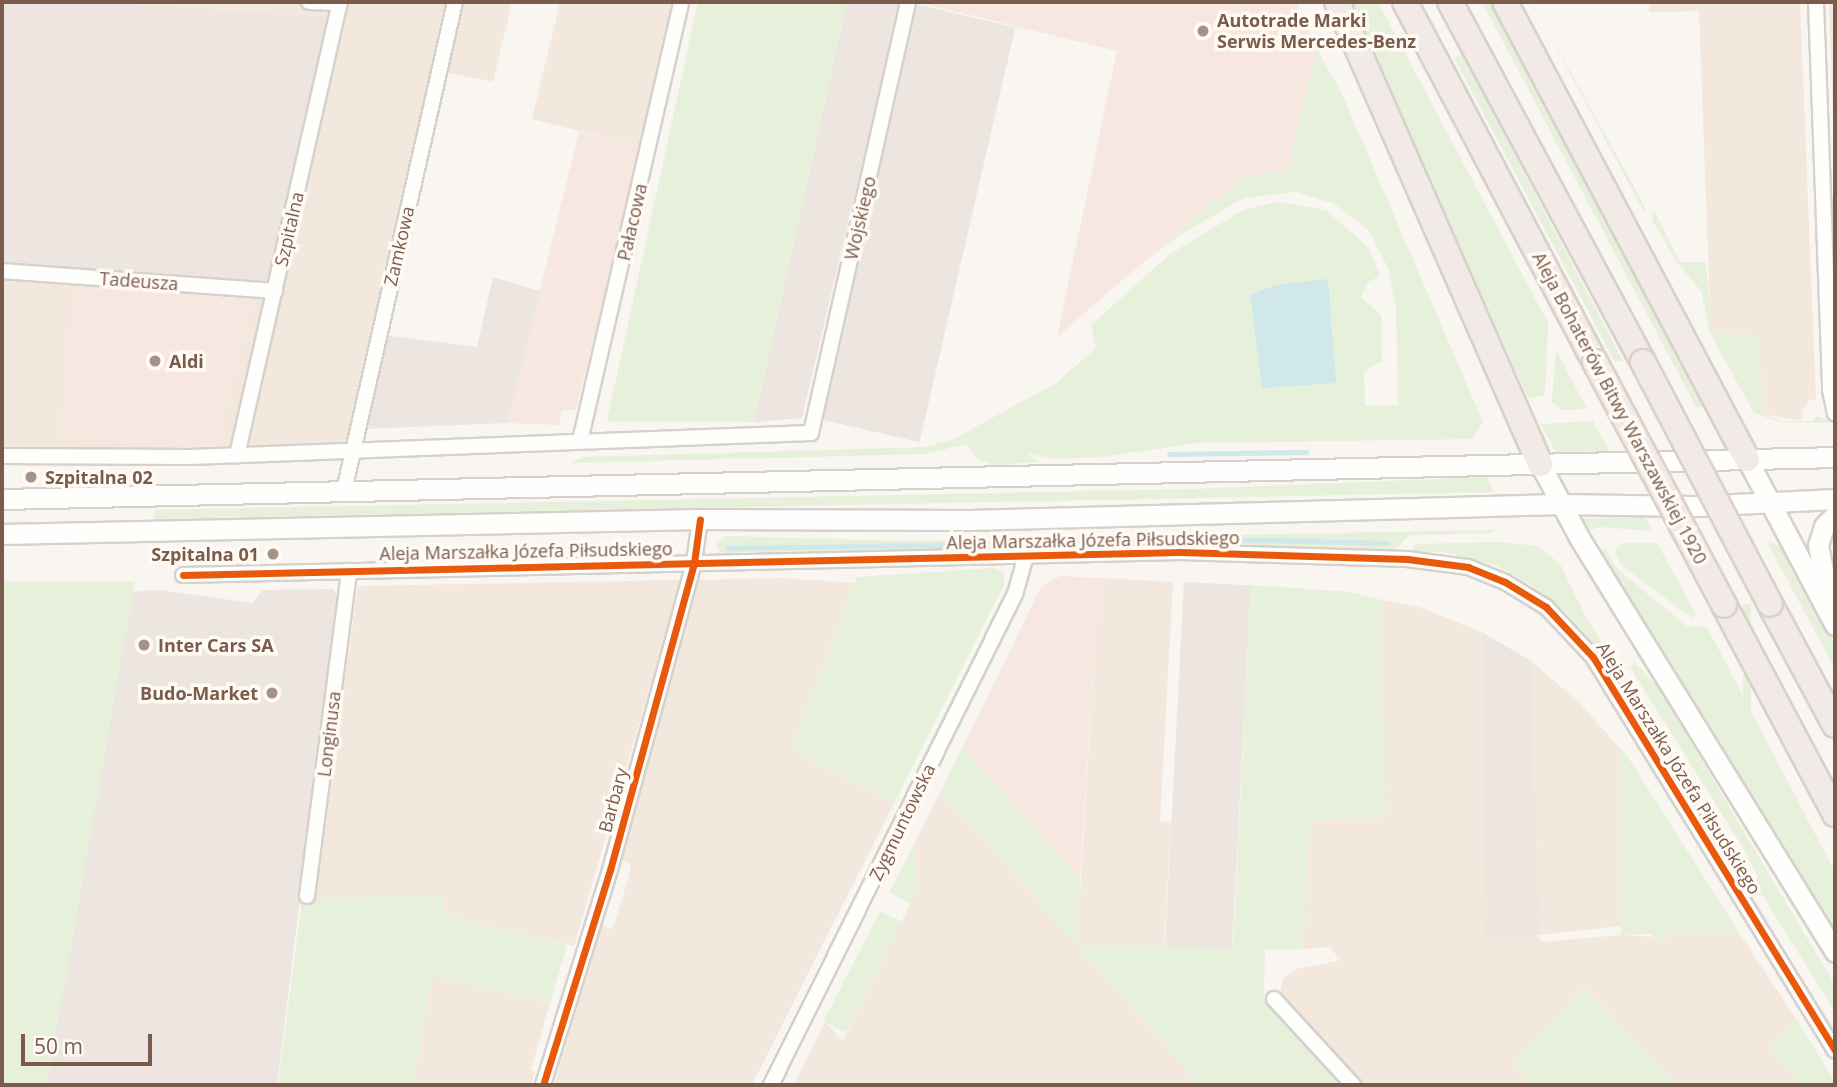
<!DOCTYPE html>
<html>
<head>
<meta charset="utf-8">
<style>
	body { margin:0 }
	#map { position:relative; width:1837px; height:1087px; overflow:hidden; background:#f9f5f0; font-family:"Open Sans",sans-serif }
	div>[style] { position:absolute }
	.residential>* { inset:0; background:#f2e8de }
	.commercial>* { inset:0; background:#f6e8e1 }
	.industrial>* { inset:0; background:#ede5e0; transform-origin:0 0 }
	.green>* { inset:0; background:#e7f0db; transform-origin:0 0 }
	.water>* { inset:0; background:#d0e8ea }
	.stream>* { height:5px; margin:-2.5px; padding:0 2.5px; transform-origin:2.5px; border-radius:2.5px; background:#d0e8ea }
	.roads { filter:drop-shadow(2px 0 #d7d1cb) drop-shadow(-2px 0 #d7d1cb) drop-shadow(0 2px #d7d1cb) drop-shadow(0 -2px #d7d1cb) }
	.street>* { height:14px; margin:-7px; padding:0 7px; transform-origin:7px; border-radius:7px; background:#fefefd }
	.secondary>* { height:19px; margin:-9.5px; padding:0 9.5px; transform-origin:9.5px; border-radius:9.5px; background:#fefefd }
	.highway>* { height:24px; margin:-12px; padding:0 12px; transform-origin:12px; border-radius:12px; background:#f2eae7 }
	.bridges { filter:drop-shadow(2px 0 #dad1cc) drop-shadow(-2px 0 #dad1cc) drop-shadow(0 2px #dad1cc) drop-shadow(0 -2px #dad1cc) }
	.highway-bridge>* { height:24px; margin:-12px; padding:0 12px; transform-origin:12px; border-radius:12px; background:#f2eae7 }
	.cycleway>* { height:7px; margin:-3.5px; padding:0 3.5px; transform-origin:3.5px; border-radius:3.5px; background:#e8590c }
	.dots>* { width:19px; height:19px; translate:-50% -50%; box-sizing:border-box; border:4px solid #fffaf3; border-radius:50% }
	span { translate:-50% -50%; white-space:nowrap; text-align:center; line-height:1.15; -webkit-text-stroke:7px #fffaf3; paint-order:stroke }
	.poi-label { font-size:18px; color:#7a5c4d; font-weight:700 }
	.left { translate:0 -50%; text-align:left }
	.right { translate:-100% -50%; text-align:right }
	.street-label { font-size:18px; color:#7a5c4d }
	.frame { position:absolute; inset:0; border:4px solid #7a5c4d; pointer-events:none }
	.scale { position:absolute; left:21px; top:1034px; width:131px; height:32px; box-sizing:border-box; border:4px solid #7a5c4d; border-top:0; padding-left:9px; font-size:21px; line-height:24px; white-space:nowrap; color:#7a5c4d; -webkit-text-stroke:5px #fffaf3; paint-order:stroke }
</style>
</head>
<body>
<div id="map">
	<div class="residential">
		<div style="clip-path:polygon(2px 2px,512px 2px,493px 82px,440px 71px,353px 447px,2px 461px)"></div>
		<div style="clip-path:polygon(560px 2px,673px 2px,642px 147px,532px 119px)"></div>
		<div style="clip-path:polygon(1649px 2px,1800px 2px,1816px 399px,1810px 400px,1801px 411px,1803px 421px,1763px 414px,1758px 336px,1711px 333px,1699px 11px,1649px 12px)"></div>
		<div style="clip-path:polygon(1829px 2px,1835px 2px,1835px 179px)"></div>
		<div style="clip-path:polygon(783px 578px,855px 583px,791px 749px,894px 803px,752px 1085px,554px 1085px,602px 926px,613px 929px,629px 875px,631px 865px,620px 857px,697px 580px)"></div>
		<div style="clip-path:polygon(1099px 578px,1173px 582px,1160px 821px,1171px 823px,1164px 946px,1078px 946px,1200px 1085px,794px 1085px,825px 1022px,843px 1041px,917px 890px,914px 845px,941px 791px,1077px 945px)"></div>
		<div style="clip-path:polygon(681px 580px,574px 946px,443px 916px,444px 896px,313px 899px,358px 586px)"></div>
		<div style="clip-path:polygon(1382px 600px,1419px 607px,1482px 632px,1486px 937px,1535px 935px,1543px 942px,1621px 935px,1652px 937px,1660px 944px,1671px 934px,1740px 934px,1797px 1020px,1769px 1048px,1802px 1085px,1676px 1085px,1654px 1060px,1513px 1064px,1536px 1085px,1363px 1085px,1280px 995px,1283px 978px,1297px 969px,1341px 960px,1329px 947px,1303px 949px,1309px 819px,1385px 817px)"></div>
		<div style="clip-path:polygon(1531px 661px,1580px 703px,1622px 751px,1621px 926px,1539px 935px)"></div>
		<div style="clip-path:polygon(432px 975px,550px 1003px,531px 1070px,535px 1071px,531px 1085px,413px 1085px)"></div>
	</div>
	<div class="commercial">
		<div style="clip-path:polygon(916px 2px,1297px 2px,1317px 49px,1289px 169px,1238px 180px,1057px 337px,1117px 51px)"></div>
		<div style="clip-path:polygon(579px 132px,642px 147px,576px 409px,562px 411px,559px 425px,507px 423px)"></div>
		<div style="clip-path:polygon(76px 278px,253px 292px,216px 445px,205px 450px,60px 436px)"></div>
		<div style="clip-path:polygon(1060px 576px,1099px 578px,1080px 879px,963px 746px,1041px 587px)"></div>
	</div>
	<div class="industrial">
		<div style="clip-path:polygon(2px 2px,89px 2px,337px 18px,275px 291px,2px 266px)"></div>
		<div style="clip-path:polygon(847px 2px,900px 2px,802px 418px,754px 422px)"></div>
		<div style="left:915px;top:4px;width:103px;height:426px;rotate:13deg"></div>
		<div style="clip-path:polygon(493px 277px,540px 291px,507px 423px,362px 429px,384px 335px,477px 347px)"></div>
		<div style="left:1184px;top:582px;width:67px;height:365px;rotate:3deg"></div>
		<div style="clip-path:polygon(333px 589px,337px 595px,277px 1085px,47px 1085px,130px 592px,159px 590px,252px 603px,263px 590px)"></div>
		<div style="clip-path:polygon(1482px 632px,1531px 661px,1539px 935px,1486px 937px)"></div>
	</div>
	<div class="green">
		<div style="clip-path:polygon(698px 2px,847px 2px,754px 422px,607px 421px)"></div>
		<div style="clip-path:polygon(1348px 2px,1378px 2px,1548px 323px,1545px 395px,1528px 398px)"></div>
		<div style="clip-path:polygon(1482px 2px,1491px 2px,1708px 407px,1696px 407px)"></div>
		<div style="clip-path:polygon(1532px 2px,1644px 205px,1645px 214px)"></div>
		<div style="clip-path:polygon(1317px 49px,1341px 92px,1483px 422px,1473px 439px,1198px 443px,1101px 457px,1054px 459px,1026px 453px,1040px 462px,994px 465px,976px 458px,967px 444px,926px 454px,570px 463px,583px 457px,925px 447px,954px 439px,1056px 383px,1096px 348px,1091px 325px,1170px 254px,1243px 210px,1276px 202px,1326px 210px,1369px 248px,1380px 276px,1368px 282px,1361px 297px,1381px 315px,1382px 361px,1364px 371px,1365px 406px,1398px 405px,1396px 306px,1388px 268px,1369px 231px,1335px 204px,1296px 192px,1244px 198px,1180px 235px,1139px 266px,1238px 180px,1289px 169px)"></div>
		<div style="clip-path:polygon(1462px 54px,1623px 361px,1615px 362px,1454px 58px)"></div>
		<div style="clip-path:polygon(1654px 210px,1680px 262px,1706px 262px,1712px 333px,1758px 335px,1763px 414px,1783px 421px,1813px 421px,1817px 416px,1835px 423px,1780px 422px,1754px 413px,1710px 333px,1701px 291px,1676px 261px,1652px 220px)"></div>
		<div style="clip-path:polygon(1556px 350px,1587px 409px,1562px 410px,1552px 402px)"></div>
		<div style="clip-path:polygon(1593px 421px,1609px 451px,1556px 452px,1541px 424px)"></div>
		<div style="clip-path:polygon(1486px 477px,1494px 492px,154px 519px,155px 510px,1192px 489px)"></div>
		<div style="clip-path:polygon(1644px 515px,1652px 531px,1600px 527px,1587px 531px,1582px 519px)"></div>
		<div style="clip-path:polygon(1496px 530px,1492px 533px,1410px 535px,1394px 551px,1185px 544px,721px 553px,716px 544px,725px 536px,908px 541px)"></div>
		<div style="clip-path:polygon(1766px 540px,1783px 547px,1835px 645px,1835px 669px)"></div>
		<div style="clip-path:polygon(1500px 542px,1538px 546px,1560px 564px,1586px 617px,1736px 858px,1746px 879px,1742px 881px,1601px 652px,1568px 614px,1532px 585px,1495px 565px,1443px 552px,1412px 551px,1416px 544px)"></div>
		<div style="clip-path:polygon(1622px 543px,1657px 543px,1696px 614px,1692px 618px,1622px 566px,1614px 552px)"></div>
		<div style="clip-path:polygon(1605px 549px,1618px 570px,1687px 626px,1707px 627px,1835px 872px,1835px 928px,1601px 550px)"></div>
		<div style="clip-path:polygon(995px 568px,1004px 573px,1004px 585px,894px 803px,791px 749px,857px 577px)"></div>
		<div style="clip-path:polygon(2px 581px,135px 581px,47px 1085px,2px 1085px)"></div>
		<div style="clip-path:polygon(1251px 585px,1350px 592px,1382px 600px,1386px 818px,1310px 819px,1303px 949px,1265px 949px,1264px 1001px,1339px 1085px,1200px 1085px,941px 791px,963px 746px,1080px 879px,1078px 946px,1233px 947px)"></div>
		<div style="left:1743px;top:604px;width:8px;height:197px"></div>
		<div style="clip-path:polygon(1635px 663px,1658px 687px,1835px 985px,1835px 1012px,1753px 880px,1758px 877px,1742px 846px,1630px 667px)"></div>
		<div style="clip-path:polygon(1622px 751px,1626px 754px,1740px 934px,1671px 934px,1660px 944px,1651px 934px,1621px 935px)"></div>
		<div style="clip-path:polygon(914px 845px,917px 890px,911px 904px,889px 892px)"></div>
		<div style="clip-path:polygon(444px 895px,443px 916px,567px 945px,550px 1003px,432px 976px,413px 1085px,278px 1085px,302px 899px)"></div>
		<div style="left:880px;top:911px;width:25px;height:124px;rotate:27deg"></div>
		<div style="clip-path:polygon(1584px 986px,1654px 1060px,1676px 1085px,1536px 1085px,1512px 1064px)"></div>
		<div style="clip-path:polygon(1797px 1020px,1835px 1082px,1835px 1085px,1802px 1085px,1769px 1048px)"></div>
	</div>
	<div class="water">
		<div style="clip-path:polygon(1328px 279px,1336px 383px,1262px 388px,1250px 295px,1275px 285px)"></div>
	</div>
	<div class="stream">
		<div style="left:1169px;top:454px;width:137px;rotate:-0.8deg"></div>
		<div style="left:728px;top:548px;width:538px;rotate:-0.85deg"></div>
		<div style="left:1266px;top:540px;width:121px;rotate:1.4deg"></div>
	</div>
	<div class="roads">
		<div class="street">
			<div style="left:309px;top:2px;width:31px;rotate:2deg"></div>
			<div style="left:1816px;top:2px;width:388px;rotate:87.9deg"></div>
			<div style="left:1830px;top:390px;width:24px;rotate:78deg"></div>
			<div style="left:2px;top:271px;width:274px;rotate:4.2deg"></div>
			<div style="left:580px;top:441px;width:450px;rotate:-77deg"></div>
			<div style="left:237px;top:455px;width:465px;rotate:-77.2deg"></div>
			<div style="left:2px;top:456px;width:189px;rotate:0.3deg"></div>
			<div style="left:191px;top:457px;width:620px;rotate:-2.22deg"></div>
			<div style="left:811px;top:433px;width:442px;rotate:-77.3deg"></div>
			<div style="left:344px;top:491px;width:501px;rotate:-77.21deg"></div>
			<div style="left:183px;top:575px;width:998px;rotate:-1.32deg"></div>
			<div style="left:1181px;top:552px;width:226px;rotate:1.8deg"></div>
			<div style="left:1407px;top:559px;width:62px;rotate:7.5deg"></div>
			<div style="left:1468px;top:567px;width:40px;rotate:22deg"></div>
			<div style="left:1505px;top:582px;width:48px;rotate:31.4deg"></div>
			<div style="left:1546px;top:607px;width:69px;rotate:46.8deg"></div>
			<div style="left:1593px;top:657px;width:462px;rotate:58.4deg"></div>
			<div style="left:307px;top:896px;width:328px;rotate:-82.6deg"></div>
			<div style="left:1274px;top:999px;width:117px;rotate:47.4deg"></div>
			<div style="left:543px;top:1085px;width:225px;rotate:-72.7deg"></div>
			<div style="left:610px;top:870px;width:318px;rotate:-74.7deg"></div>
			<div style="left:694px;top:563px;width:44px;rotate:-82.2deg"></div>
			<div style="left:771px;top:1085px;width:548px;rotate:-63.58deg"></div>
			<div style="left:1015px;top:594px;width:40px;rotate:-74deg"></div>
		</div>
		<div class="secondary">
			<div style="left:1747px;top:459px;width:188px;rotate:62.1deg"></div>
			<div style="left:1540px;top:464px;width:85px;rotate:61.9deg"></div>
			<div style="left:1580px;top:539px;width:485px;rotate:58.3deg"></div>
			<div style="left:2px;top:499px;width:1833px;rotate:-1.31deg"></div>
			<div style="left:2px;top:534px;width:698px;rotate:-1.23deg"></div>
			<div style="left:700px;top:519px;width:269px;rotate:0.2deg"></div>
			<div style="left:969px;top:520px;width:590px;rotate:-1.55deg"></div>
			<div style="left:1559px;top:504px;width:136px;rotate:0.8deg"></div>
			<div style="left:1695px;top:506px;width:140px;rotate:-2.9deg"></div>
			<div style="left:1828px;top:595px;width:51px;rotate:-101.3deg"></div>
			<div style="left:1818px;top:545px;width:20px;rotate:-72deg"></div>
			<div style="left:1824px;top:526px;width:16px;rotate:-45deg"></div>
		</div>
		<div class="highway">
			<div style="left:1337px;top:2px;width:505px;rotate:66.28deg"></div>
			<div style="left:1405px;top:2px;width:407px;rotate:62.2deg"></div>
			<div style="left:1450px;top:2px;width:408px;rotate:61.8deg"></div>
			<div style="left:1505px;top:2px;width:517px;rotate:62.1deg"></div>
			<div style="left:1770px;top:604px;width:137px;rotate:61.8deg"></div>
			<div style="left:1724px;top:605px;width:237px;rotate:62deg"></div>
		</div>
	</div>
	<div class="bridges">
		<div class="highway-bridge">
			<div style="left:1595px;top:362px;width:275px;rotate:62deg"></div>
			<div style="left:1643px;top:362px;width:273px;rotate:62.3deg"></div>
		</div>
	</div>
	<div class="cycleway">
		<div style="left:183px;top:575px;width:998px;rotate:-1.32deg"></div>
		<div style="left:1181px;top:552px;width:226px;rotate:1.8deg"></div>
		<div style="left:1407px;top:559px;width:62px;rotate:7.5deg"></div>
		<div style="left:1468px;top:567px;width:40px;rotate:22deg"></div>
		<div style="left:1505px;top:582px;width:48px;rotate:31.4deg"></div>
		<div style="left:1546px;top:607px;width:69px;rotate:46.8deg"></div>
		<div style="left:1593px;top:657px;width:462px;rotate:58.4deg"></div>
		<div style="left:543px;top:1085px;width:225px;rotate:-72.7deg"></div>
		<div style="left:610px;top:870px;width:318px;rotate:-74.7deg"></div>
		<div style="left:694px;top:563px;width:44px;rotate:-82.2deg"></div>
	</div>
	<div class="dots">
		<div style="left:1203px;top:31px;background:#a69286"></div>
		<div style="left:155px;top:361px;background:#a69286"></div>
		<div style="left:31px;top:477px;background:#a69286"></div>
		<div style="left:273px;top:554px;background:#a69286"></div>
		<div style="left:144px;top:645px;background:#a69286"></div>
		<div style="left:272px;top:693px;background:#a69286"></div>
	</div>
	<div class="poi-label">
		<span class="left" style="left:1217px;top:31px">Autotrade Marki<br>Serwis Mercedes-Benz</span>
		<span class="left" style="left:169px;top:361px">Aldi</span>
		<span class="left" style="left:45px;top:477px">Szpitalna 02</span>
		<span class="right" style="left:259px;top:554px">Szpitalna 01</span>
		<span class="left" style="left:158px;top:645px">Inter Cars SA</span>
		<span class="right" style="left:258px;top:693px">Budo-Market</span>
	</div>
	<div class="street-label">
		<span style="left:860px;top:218px;rotate:-77deg">Wojskiego</span>
		<span style="left:632px;top:222px;rotate:-77deg">Pałacowa</span>
		<span style="left:289px;top:229px;rotate:-77deg">Szpitalna</span>
		<span style="left:399px;top:246px;rotate:-77deg">Zamkowa</span>
		<span style="left:139px;top:281px;rotate:4deg">Tadeusza</span>
		<span style="left:1620px;top:408px;rotate:62deg">Aleja Bohaterów Bitwy Warszawskiej 1920</span>
		<span style="left:1093px;top:540px;rotate:-1deg">Aleja Marszałka Józefa Piłsudskiego</span>
		<span style="left:526px;top:551px;rotate:-1deg">Aleja Marszałka Józefa Piłsudskiego</span>
		<span style="left:329px;top:734px;rotate:-83deg">Longinusa</span>
		<span style="left:1679px;top:768px;rotate:58deg">Aleja Marszałka Józefa Piłsudskiego</span>
		<span style="left:613px;top:800px;rotate:-75deg">Barbary</span>
		<span style="left:902px;top:822px;rotate:-64deg">Zygmuntowska</span>
	</div>
	<div class="frame"></div>
	<div class="scale">50 m</div>
</div>
</body>
</html>
